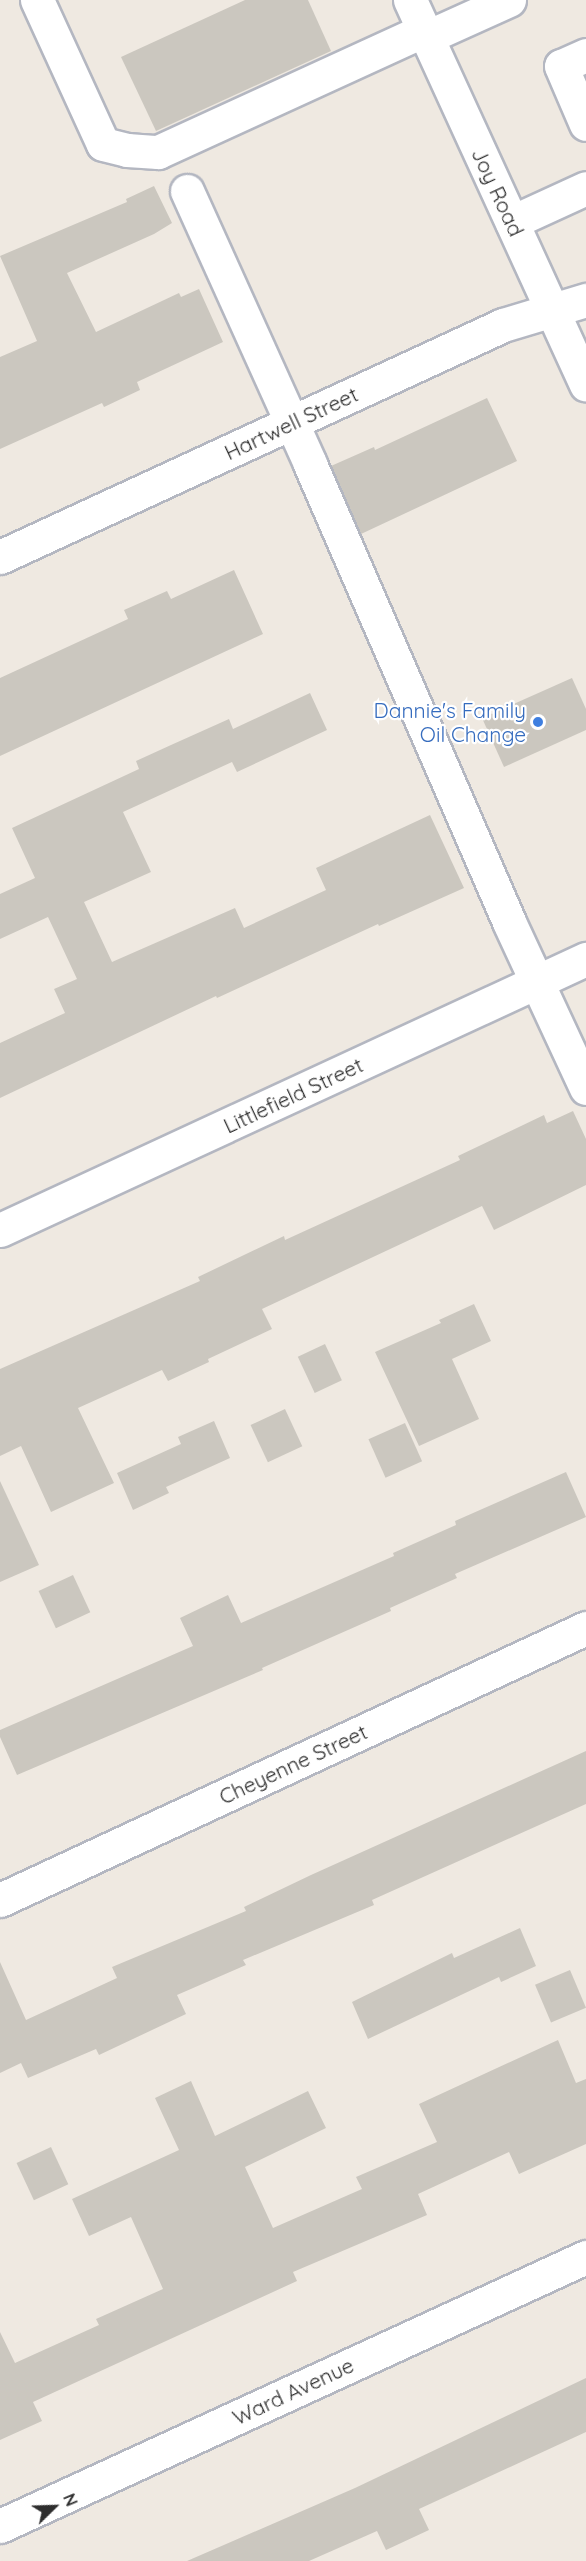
<!DOCTYPE html>
<html>
<head>
<meta charset="utf-8">
<style>
	body { margin:0 }
	#map { position:relative; width:586px; height:2561px; overflow:hidden; background:#efe9e1; font-family:Quicksand,sans-serif }
	div>[style] { position:absolute }
	.building>* { inset:0; background:#cbc7bf; transform-origin:0 0 }
	.roads { filter:drop-shadow(2px 0 #b4b7c1) drop-shadow(-2px 0 #b4b7c1) drop-shadow(0 2px #b4b7c1) drop-shadow(0 -2px #b4b7c1) }
	.minor>* { height:33px; margin:-16.5px; padding:0 16.5px; transform-origin:16.5px; border-radius:16.5px; background:#fff }
	.dots>* { width:16px; height:16px; translate:-50% -50%; box-sizing:border-box; border:3px solid #fff; border-radius:50% }
	span { translate:-50% -50%; white-space:nowrap; text-align:center; line-height:1.15; -webkit-text-stroke:4.5px #fff; paint-order:stroke }
	.street-label { font-size:21px; color:#2e2e2e }
	.shop-label { font-size:21px; color:#366cbe }
	.right { translate:-100% -50%; text-align:right }
	.north { position:absolute; left:24px; top:2477px; width:60px; height:60px; -webkit-text-stroke:4px #fff; paint-order:stroke; rotate:67deg; font-size:16px; font-weight:700; line-height:24px; text-align:center; color:#2e2e2e }
	.north::after { content:''; display:block; margin:auto; width:21px; height:27px; background:#2e2e2e; clip-path:polygon(50% 0,100% 100%,50% 72%,0 100%) }
</style>
</head>
<body>
<div id="map">
	<div class="building">
		<div style="clip-path:polygon(245px 0,308px 0,331px 51px,156px 131px,121px 57px)"></div>
		<div style="clip-path:polygon(154px 186px,172px 223px,154px 234px,67px 273px,96px 332px,179px 293px,181px 297px,199px 289px,223px 342px,137px 382px,140px 390px,104px 407px,102px 403px,0 449px,0 357px,37px 341px,0 256px,127px 202px,126px 199px)"></div>
		<div style="clip-path:polygon(487px 398px,517px 461px,361px 534px,331px 466px,374px 447px,375px 450px)"></div>
		<div style="clip-path:polygon(234px 570px,263px 634px,0 756px,0 678px,128px 619px,124px 610px,167px 591px,171px 599px)"></div>
		<div style="clip-path:polygon(572px 678px,586px 709px,586px 730px,504px 767px,482px 718px)"></div>
		<div style="clip-path:polygon(310px 693px,327px 730px,237px 772px,232px 762px,123px 812px,151px 872px,84px 902px,112px 962px,235px 908px,244px 928px,326px 890px,316px 868px,430px 815px,464px 888px,379px 926px,378px 924px,217px 998px,216px 996px,0 1098px,0 1043px,65px 1013px,54px 989px,77px 979px,48px 917px,0 939px,0 894px,35px 878px,12px 828px,139px 769px,136px 761px,171px 745px,229px 719px,233px 729px)"></div>
		<div style="clip-path:polygon(573px 1111px,586px 1139px,586px 1185px,494px 1230px,482px 1206px,262px 1309px,272px 1329px,208px 1359px,209px 1362px,168px 1381px,162px 1370px,78px 1408px,114px 1483px,51px 1512px,21px 1446px,0 1456px,0 1369px,200px 1281px,198px 1277px,284px 1236px,285px 1240px,460px 1160px,458px 1156px,544px 1115px,547px 1123px)"></div>
		<div style="clip-path:polygon(474px 1304px,491px 1341px,452px 1359px,479px 1419px,419px 1446px,375px 1352px,441px 1323px,439px 1320px)"></div>
		<div style="left:325px;top:1344px;width:40px;height:30px;rotate:65deg"></div>
		<div style="left:285px;top:1409px;width:41px;height:38px;rotate:65deg"></div>
		<div style="clip-path:polygon(214px 1421px,230px 1458px,166px 1487px,169px 1493px,133px 1510px,117px 1473px,181px 1444px,178px 1437px)"></div>
		<div style="left:405px;top:1423px;width:42px;height:40px;rotate:66deg"></div>
		<div style="clip-path:polygon(566px 1472px,586px 1517px,455px 1574px,457px 1578px,390px 1608px,391px 1611px,262px 1668px,263px 1670px,17px 1775px,0 1737px,0 1730px,193px 1646px,180px 1618px,228px 1595px,241px 1623px,394px 1556px,393px 1553px,456px 1525px,455px 1521px)"></div>
		<div style="clip-path:polygon(0 1481px,39px 1565px,0 1582px)"></div>
		<div style="left:73px;top:1575px;width:41px;height:38px;rotate:65deg"></div>
		<div style="clip-path:polygon(586px 1751px,586px 1804px,372px 1900px,374px 1905px,243px 1960px,246px 1965px,177px 1995px,186px 2014px,99px 2055px,96px 2049px,28px 2078px,21px 2063px,0 2073px,0 1962px,26px 2020px,117px 1978px,112px 1967px,246px 1911px,244px 1907px,311px 1875px)"></div>
		<div style="clip-path:polygon(520px 1928px,536px 1966px,501px 1982px,499px 1977px,368px 2039px,352px 2002px,452px 1953px,454px 1958px)"></div>
		<div style="left:570px;top:1970px;width:41px;height:38px;rotate:67deg"></div>
		<div style="clip-path:polygon(558px 2040px,576px 2083px,586px 2079px,586px 2144px,519px 2174px,509px 2152px,418px 2194px,427px 2215px,293px 2272px,297px 2281px,33px 2402px,42px 2421px,0 2440px,0 2332px,15px 2363px,99px 2325px,96px 2319px,163px 2289px,131px 2217px,89px 2236px,72px 2199px,179px 2150px,155px 2098px,191px 2081px,215px 2136px,308px 2091px,326px 2128px,245px 2167px,273px 2228px,362px 2189px,356px 2177px,437px 2142px,419px 2104px)"></div>
		<div style="left:51px;top:2147px;width:41px;height:38px;rotate:65deg"></div>
		<div style="clip-path:polygon(586px 2378px,586px 2432px,419px 2509px,429px 2530px,386px 2550px,377px 2531px,309px 2561px,187px 2561px,355px 2488px)"></div>
	</div>
	<div class="roads">
		<div class="minor">
			<div style="left:37px;top:0;width:158px;rotate:65.4deg"></div>
			<div style="left:103px;top:144px;width:25px;rotate:14deg"></div>
			<div style="left:127px;top:150px;width:31px;rotate:4deg"></div>
			<div style="left:158px;top:152px;width:293px;rotate:-24.6deg"></div>
			<div style="left:410px;top:0;width:423px;rotate:65.4deg"></div>
			<div style="left:427px;top:37px;width:90px;rotate:-24.3deg"></div>
			<div style="left:586px;top:55px;width:27px;rotate:156deg"></div>
			<div style="left:561px;top:66px;width:63px;rotate:66.7deg"></div>
			<div style="left:187px;top:191px;width:299px;rotate:65.7deg"></div>
			<div style="left:310px;top:464px;width:499px;rotate:66.5deg"></div>
			<div style="left:509px;top:922px;width:183px;rotate:65.1deg"></div>
			<div style="left:512px;top:222px;width:81px;rotate:-24.7deg"></div>
			<div style="left:0;top:557px;width:554px;rotate:-24.76deg"></div>
			<div style="left:503px;top:325px;width:87px;rotate:-16.8deg"></div>
			<div style="left:0;top:1230px;width:646px;rotate:-24.82deg"></div>
			<div style="left:0;top:1900px;width:646px;rotate:-24.9deg"></div>
			<div style="left:0;top:2526px;width:645px;rotate:-24.66deg"></div>
		</div>
	</div>
	<div class="dots">
		<div style="left:538px;top:722px;background:#3f7fe0"></div>
	</div>
	<div class="street-label">
		<span style="left:498px;top:192px;rotate:65deg">Joy Road</span>
		<span style="left:291px;top:423px;rotate:-25deg">Hartwell Street</span>
		<span style="left:293px;top:1095px;rotate:-25deg">Littlefield Street</span>
		<span style="left:293px;top:1764px;rotate:-25deg">Cheyenne Street</span>
		<span style="left:293px;top:2391px;rotate:-25deg">Ward Avenue</span>
	</div>
	<div class="shop-label">
		<span class="right" style="left:526px;top:722px">Dannie's Family<br>Oil Change</span>
	</div>
	<div class="north">N</div>
</div>
</body>
</html>
